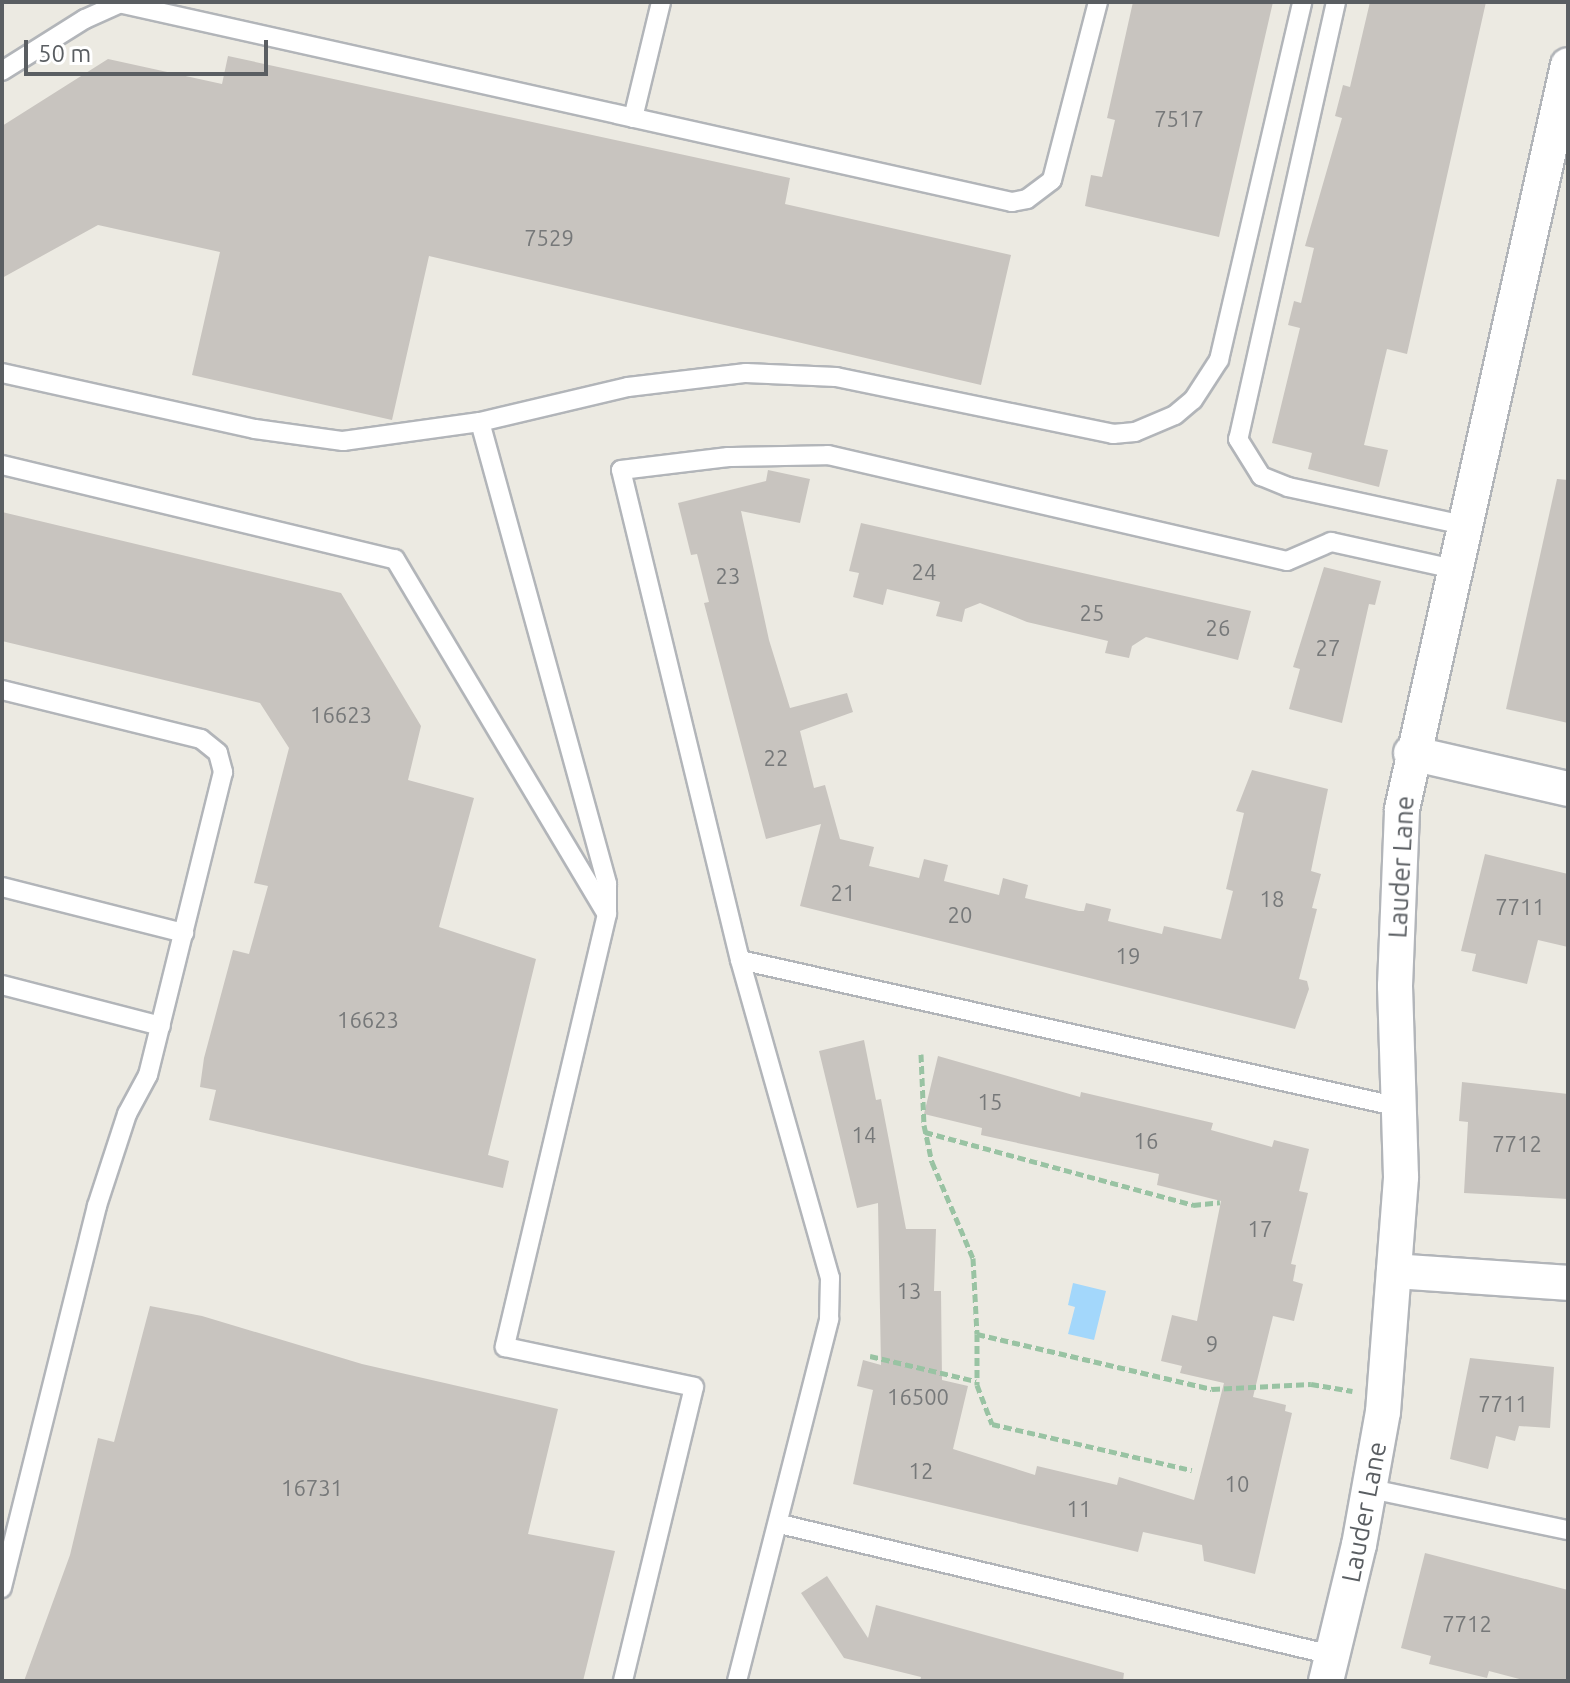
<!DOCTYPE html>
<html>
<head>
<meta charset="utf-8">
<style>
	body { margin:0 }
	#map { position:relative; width:1570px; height:1683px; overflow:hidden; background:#eceae2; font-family:Ubuntu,sans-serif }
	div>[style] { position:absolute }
	.water>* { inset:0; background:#a3d7fb }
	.building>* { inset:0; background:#c8c4bf }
	.path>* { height:5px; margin-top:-2.5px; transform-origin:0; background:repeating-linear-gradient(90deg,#99c3a3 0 8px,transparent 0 12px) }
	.roads { filter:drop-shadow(2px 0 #b2b5b9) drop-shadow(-2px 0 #b2b5b9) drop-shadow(0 2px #b2b5b9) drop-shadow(0 -2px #b2b5b9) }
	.service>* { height:18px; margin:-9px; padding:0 9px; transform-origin:9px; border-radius:9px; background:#fff }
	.minor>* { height:34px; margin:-17px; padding:0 17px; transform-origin:17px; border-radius:17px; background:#fff }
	span { translate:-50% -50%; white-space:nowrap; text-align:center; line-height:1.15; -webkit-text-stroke:6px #fff; paint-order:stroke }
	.number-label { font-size:22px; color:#767879 }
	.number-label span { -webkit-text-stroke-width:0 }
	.street-label { font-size:26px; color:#5a5e62 }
	.frame { position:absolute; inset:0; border:4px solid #5a5e62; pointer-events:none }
	.scale { position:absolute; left:24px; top:40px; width:244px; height:36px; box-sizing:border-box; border:4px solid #5a5e62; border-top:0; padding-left:10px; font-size:24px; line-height:28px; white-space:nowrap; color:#5a5e62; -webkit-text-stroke:6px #fff; paint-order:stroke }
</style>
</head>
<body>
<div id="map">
	<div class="water">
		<div style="clip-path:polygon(1073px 1283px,1106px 1291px,1094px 1340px,1068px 1334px,1075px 1307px,1068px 1305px)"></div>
	</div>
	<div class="building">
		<div style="clip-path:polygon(1133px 2px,1273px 2px,1219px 237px,1085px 206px,1091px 175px,1102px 177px,1115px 120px,1107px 118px)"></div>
		<div style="clip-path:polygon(1370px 2px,1486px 2px,1407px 354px,1387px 349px,1364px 445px,1388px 450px,1379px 487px,1308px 469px,1312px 453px,1272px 443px,1300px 328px,1288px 325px,1294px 301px,1301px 303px,1314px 248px,1305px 246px,1342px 118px,1335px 116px,1343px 85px,1350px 87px)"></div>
		<div style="clip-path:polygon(228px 56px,790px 178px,785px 204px,1011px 255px,981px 385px,429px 256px,392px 420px,192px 375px,220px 252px,98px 225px,2px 278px,2px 126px,108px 59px,222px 84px)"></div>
		<div style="clip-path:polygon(768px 470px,810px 479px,800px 523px,741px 511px,769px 640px,790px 708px,847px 693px,853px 712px,800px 731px,814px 788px,825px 785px,840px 839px,874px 847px,869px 866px,919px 878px,924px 859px,948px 865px,944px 881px,999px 895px,1003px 878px,1028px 885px,1025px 898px,1079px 911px,1084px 911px,1086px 903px,1111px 909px,1108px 921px,1162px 934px,1164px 926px,1221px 939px,1233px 891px,1226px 889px,1244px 813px,1236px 811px,1252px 770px,1328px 789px,1311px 871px,1321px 874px,1312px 908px,1317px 909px,1299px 979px,1307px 981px,1309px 989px,1295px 1029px,800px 906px,821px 824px,766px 839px,704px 603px,709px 602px,697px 554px,691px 555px,678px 503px,766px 481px)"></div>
		<div style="clip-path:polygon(1557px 479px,1568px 480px,1568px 723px,1506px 709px)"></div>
		<div style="clip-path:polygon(2px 512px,341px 593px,421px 726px,408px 780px,474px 798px,439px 927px,536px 959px,488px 1155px,509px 1161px,503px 1188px,209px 1120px,216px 1090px,200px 1087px,204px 1058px,233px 950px,249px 954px,268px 886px,254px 883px,289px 748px,260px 703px,2px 641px)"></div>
		<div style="clip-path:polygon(861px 523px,1251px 611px,1238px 660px,1146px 637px,1132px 646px,1129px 658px,1105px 653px,1108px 641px,1027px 622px,980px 603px,965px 609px,962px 622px,936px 616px,940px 602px,887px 589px,883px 605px,853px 597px,859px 573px,849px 571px)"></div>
		<div style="clip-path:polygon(1324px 567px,1381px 581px,1375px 605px,1369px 604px,1342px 723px,1289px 709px,1300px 669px,1293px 667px)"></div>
		<div style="clip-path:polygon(1485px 854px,1568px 874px,1568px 947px,1538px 940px,1527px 984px,1472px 971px,1476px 954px,1461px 951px)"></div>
		<div style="clip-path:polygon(864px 1040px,876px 1100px,881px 1099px,906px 1229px,936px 1229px,934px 1291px,941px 1291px,942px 1380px,968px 1386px,953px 1449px,1035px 1475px,1037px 1466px,1117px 1485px,1119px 1477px,1194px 1500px,1224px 1383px,1180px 1373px,1182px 1366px,1161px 1361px,1172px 1315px,1197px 1321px,1221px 1201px,1157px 1185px,1159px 1174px,981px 1135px,982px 1128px,924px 1114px,938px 1056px,1080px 1097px,1081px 1092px,1213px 1123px,1211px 1130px,1272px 1147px,1274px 1140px,1309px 1149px,1299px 1191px,1308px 1193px,1291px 1264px,1296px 1265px,1293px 1281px,1303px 1284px,1294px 1321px,1273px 1316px,1253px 1397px,1286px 1405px,1285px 1411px,1292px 1413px,1255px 1574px,1204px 1561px,1202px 1545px,1143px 1532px,1138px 1552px,853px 1484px,873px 1390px,857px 1386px,863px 1360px,881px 1365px,878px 1203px,857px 1208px,819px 1051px)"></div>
		<div style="clip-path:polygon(1462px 1082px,1568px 1094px,1568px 1199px,1464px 1193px,1468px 1122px,1459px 1121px)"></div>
		<div style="clip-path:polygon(150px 1306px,202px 1316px,362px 1364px,558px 1409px,528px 1534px,615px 1551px,583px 1681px,24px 1681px,70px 1555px,98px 1438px,114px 1442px)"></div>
		<div style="clip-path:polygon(1470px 1358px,1554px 1367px,1550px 1428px,1519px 1426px,1515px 1441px,1496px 1436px,1488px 1469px,1450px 1459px)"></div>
		<div style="clip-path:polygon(1425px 1553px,1568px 1590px,1568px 1681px,1527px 1681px,1489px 1671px,1487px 1678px,1429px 1664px,1431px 1656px,1401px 1648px)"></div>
		<div style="clip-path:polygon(827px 1576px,868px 1638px,876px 1605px,1124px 1673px,1123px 1681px,920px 1681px,921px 1677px,844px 1658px,801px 1593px)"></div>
	</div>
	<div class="path">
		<div style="left:921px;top:1054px;width:71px;rotate:87.6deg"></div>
		<div style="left:924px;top:1125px;width:38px;rotate:78deg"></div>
		<div style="left:932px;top:1162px;width:104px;rotate:66.9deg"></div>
		<div style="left:973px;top:1258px;width:76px;rotate:87deg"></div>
		<div style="left:977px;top:1334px;width:241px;rotate:13.2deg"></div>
		<div style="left:1212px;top:1389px;width:99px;rotate:-2.9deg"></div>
		<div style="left:1311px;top:1384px;width:42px;rotate:9.7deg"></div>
		<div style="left:925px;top:1132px;width:278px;rotate:15.2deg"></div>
		<div style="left:1193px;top:1205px;width:27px;rotate:-6deg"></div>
		<div style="left:977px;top:1334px;width:51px;rotate:90deg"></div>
		<div style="left:977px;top:1385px;width:42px;rotate:69deg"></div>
		<div style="left:992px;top:1424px;width:205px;rotate:13deg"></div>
		<div style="left:870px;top:1356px;width:109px;rotate:13.3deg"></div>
	</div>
	<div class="roads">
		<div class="service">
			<div style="left:114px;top:2px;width:920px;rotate:12.56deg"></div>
			<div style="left:1012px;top:202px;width:15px;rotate:-11deg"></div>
			<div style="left:1027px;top:199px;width:31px;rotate:-37deg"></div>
			<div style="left:1052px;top:180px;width:184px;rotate:-75.5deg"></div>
			<div style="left:1336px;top:2px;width:448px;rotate:102.6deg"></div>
			<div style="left:1238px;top:439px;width:44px;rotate:58.1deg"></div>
			<div style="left:1261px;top:476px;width:29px;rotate:22deg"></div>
			<div style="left:1288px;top:487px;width:180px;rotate:12.2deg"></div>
			<div style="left:2px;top:71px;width:98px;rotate:-32.1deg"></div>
			<div style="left:85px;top:19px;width:42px;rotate:-24.1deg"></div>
			<div style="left:633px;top:118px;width:119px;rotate:-76.4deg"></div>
			<div style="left:2px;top:373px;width:259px;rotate:12.5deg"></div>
			<div style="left:255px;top:429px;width:89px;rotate:7.8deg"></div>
			<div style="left:343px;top:441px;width:138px;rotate:-7.9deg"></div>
			<div style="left:480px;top:422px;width:152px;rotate:-13.3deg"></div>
			<div style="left:628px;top:387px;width:119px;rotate:-6.8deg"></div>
			<div style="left:746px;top:373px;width:90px;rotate:2.5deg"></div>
			<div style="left:836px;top:377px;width:283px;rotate:11.6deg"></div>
			<div style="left:1113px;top:434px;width:22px;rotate:-5deg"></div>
			<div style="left:1135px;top:432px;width:43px;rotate:-23deg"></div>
			<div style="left:1175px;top:415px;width:23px;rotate:-40deg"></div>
			<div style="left:1193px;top:400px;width:48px;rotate:-57deg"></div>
			<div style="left:1219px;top:360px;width:367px;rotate:-76.9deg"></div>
			<div style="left:480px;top:422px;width:479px;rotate:74.6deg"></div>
			<div style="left:607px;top:884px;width:30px;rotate:90deg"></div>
			<div style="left:2px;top:465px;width:404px;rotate:13.5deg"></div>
			<div style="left:395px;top:559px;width:413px;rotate:59.2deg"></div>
			<div style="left:607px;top:914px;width:445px;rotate:103.3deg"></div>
			<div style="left:505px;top:1347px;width:193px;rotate:11.9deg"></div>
			<div style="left:694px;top:1387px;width:302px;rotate:103.6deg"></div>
			<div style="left:2px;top:690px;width:205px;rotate:13.8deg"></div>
			<div style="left:201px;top:739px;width:22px;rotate:39deg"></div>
			<div style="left:218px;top:753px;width:20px;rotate:75deg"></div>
			<div style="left:223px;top:772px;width:312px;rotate:103.9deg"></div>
			<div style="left:148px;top:1075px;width:44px;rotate:118.3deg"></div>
			<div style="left:127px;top:1114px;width:97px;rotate:108.1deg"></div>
			<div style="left:97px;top:1206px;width:394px;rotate:104deg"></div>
			<div style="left:2px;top:887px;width:188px;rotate:14.2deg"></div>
			<div style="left:740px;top:960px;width:675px;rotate:12.57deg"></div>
			<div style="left:2px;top:985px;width:164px;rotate:14.5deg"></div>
			<div style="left:1371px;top:1489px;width:201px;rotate:11.8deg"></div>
			<div style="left:780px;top:1524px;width:567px;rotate:13.35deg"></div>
			<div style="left:737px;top:1681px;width:374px;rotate:-75.7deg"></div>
			<div style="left:829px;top:1319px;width:41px;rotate:-88.6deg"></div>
			<div style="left:830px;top:1278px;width:330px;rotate:-105.8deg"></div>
			<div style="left:740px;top:960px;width:504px;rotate:-103.65deg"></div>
			<div style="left:621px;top:470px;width:108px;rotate:-6.9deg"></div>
			<div style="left:728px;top:457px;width:100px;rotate:-1.1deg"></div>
			<div style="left:828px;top:455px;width:471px;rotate:13deg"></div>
			<div style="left:1287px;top:561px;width:48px;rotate:-23.4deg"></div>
			<div style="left:1331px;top:542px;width:126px;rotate:12.4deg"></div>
		</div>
		<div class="minor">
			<div style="left:1411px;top:753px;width:161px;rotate:12.9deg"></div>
			<div style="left:1394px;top:1271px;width:174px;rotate:3.9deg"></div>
			<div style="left:1326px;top:1681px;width:140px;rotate:-76.4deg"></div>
			<div style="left:1359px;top:1545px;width:135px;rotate:-79.8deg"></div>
			<div style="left:1383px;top:1412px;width:236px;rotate:-85.6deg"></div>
			<div style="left:1401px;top:1177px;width:191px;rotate:-91.8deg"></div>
			<div style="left:1395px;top:986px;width:177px;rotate:-87.7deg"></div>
			<div style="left:1402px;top:809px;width:762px;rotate:-77.42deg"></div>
		</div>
	</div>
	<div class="number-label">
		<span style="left:1179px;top:119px">7517</span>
		<span style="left:549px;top:238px">7529</span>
		<span style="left:924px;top:572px">24</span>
		<span style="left:728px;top:576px">23</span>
		<span style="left:1092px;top:613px">25</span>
		<span style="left:1218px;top:628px">26</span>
		<span style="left:1328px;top:648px">27</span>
		<span style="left:341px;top:715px">16623</span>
		<span style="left:776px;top:758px">22</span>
		<span style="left:843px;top:893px">21</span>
		<span style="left:1272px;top:899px">18</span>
		<span style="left:1520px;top:907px">7711</span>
		<span style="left:960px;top:915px">20</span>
		<span style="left:1128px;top:956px">19</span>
		<span style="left:368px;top:1020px">16623</span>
		<span style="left:990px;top:1102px">15</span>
		<span style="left:864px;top:1135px">14</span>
		<span style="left:1146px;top:1141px">16</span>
		<span style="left:1517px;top:1144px">7712</span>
		<span style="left:1260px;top:1229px">17</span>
		<span style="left:909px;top:1291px">13</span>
		<span style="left:1212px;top:1344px">9</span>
		<span style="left:918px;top:1397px">16500</span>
		<span style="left:1503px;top:1404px">7711</span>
		<span style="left:921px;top:1471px">12</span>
		<span style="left:1237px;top:1484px">10</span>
		<span style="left:312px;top:1488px">16731</span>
		<span style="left:1079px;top:1509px">11</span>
		<span style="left:1467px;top:1624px">7712</span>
	</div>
	<div class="street-label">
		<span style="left:1401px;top:867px;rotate:-87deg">Lauder Lane</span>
		<span style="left:1364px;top:1512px;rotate:-79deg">Lauder Lane</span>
	</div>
	<div class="frame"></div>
	<div class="scale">50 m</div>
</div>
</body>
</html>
